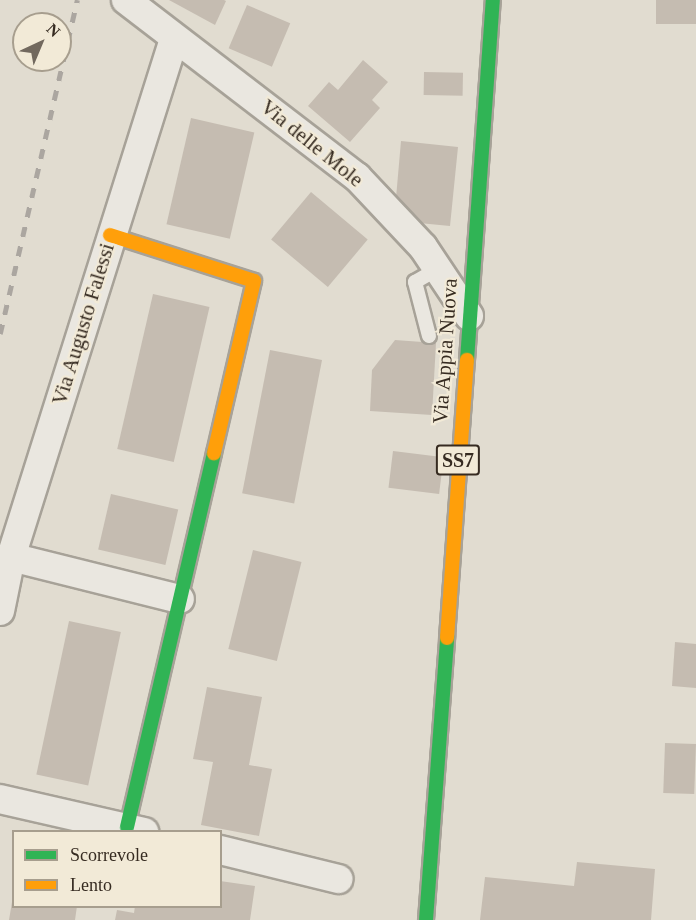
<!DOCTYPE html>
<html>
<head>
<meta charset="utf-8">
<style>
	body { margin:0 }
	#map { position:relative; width:696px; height:920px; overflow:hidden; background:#e1dcd0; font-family:Georgia,serif }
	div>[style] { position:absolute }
	.building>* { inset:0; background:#c5bcb1; transform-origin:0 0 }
	.roads { filter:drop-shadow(2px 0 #a7a298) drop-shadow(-2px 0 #a7a298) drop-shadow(0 2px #a7a298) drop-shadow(0 -2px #a7a298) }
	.lane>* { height:14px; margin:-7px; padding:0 7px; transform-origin:7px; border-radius:7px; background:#eae7e0 }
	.street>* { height:28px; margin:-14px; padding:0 14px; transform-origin:14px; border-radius:14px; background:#eae7e0 }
	.fast>* { height:14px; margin:-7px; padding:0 7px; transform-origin:7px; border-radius:7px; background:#30b455 }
	.slow>* { height:14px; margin:-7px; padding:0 7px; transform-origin:7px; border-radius:7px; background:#ff9f0a }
	.rail>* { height:4.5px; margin-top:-2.25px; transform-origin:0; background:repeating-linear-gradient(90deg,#aba6a0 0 10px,transparent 0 20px) }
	span { translate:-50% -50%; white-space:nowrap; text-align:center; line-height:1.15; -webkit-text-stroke:4.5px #f2ead7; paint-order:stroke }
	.shield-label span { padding:2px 4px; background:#f2ead7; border:2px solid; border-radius:4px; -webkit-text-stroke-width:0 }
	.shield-label { font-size:20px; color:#362b21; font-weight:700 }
	.street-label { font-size:21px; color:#362b21 }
	.legend { position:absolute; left:12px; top:830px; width:210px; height:78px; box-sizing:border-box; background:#f2ead7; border:2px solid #a79e8e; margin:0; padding:8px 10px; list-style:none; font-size:18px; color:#362b21 }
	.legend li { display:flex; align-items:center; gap:12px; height:30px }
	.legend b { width:30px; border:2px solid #a79e8e }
	.north { position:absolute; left:12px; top:12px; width:60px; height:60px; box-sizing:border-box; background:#f2ead7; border:2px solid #a79e8e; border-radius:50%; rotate:44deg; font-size:16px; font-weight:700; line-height:24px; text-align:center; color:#362b21 }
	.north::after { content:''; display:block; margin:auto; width:21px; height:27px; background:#72695e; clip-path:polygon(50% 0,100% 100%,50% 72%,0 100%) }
</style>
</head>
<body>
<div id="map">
	<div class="building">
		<div style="clip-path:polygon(169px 0,224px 0,226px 1px,215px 25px)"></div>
		<div style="left:656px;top:0;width:40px;height:24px"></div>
		<div style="left:247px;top:5px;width:47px;height:47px;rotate:23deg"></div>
		<div style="clip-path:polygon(363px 60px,388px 82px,372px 100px,380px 108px,350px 142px,308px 106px,329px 82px,338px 90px)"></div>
		<div style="left:424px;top:72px;width:39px;height:23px;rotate:1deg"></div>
		<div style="left:191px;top:118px;width:65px;height:109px;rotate:13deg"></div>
		<div style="clip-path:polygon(401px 141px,458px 147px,450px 226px,419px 223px,396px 198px)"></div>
		<div style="left:311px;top:192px;width:74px;height:62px;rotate:40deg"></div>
		<div style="left:153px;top:294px;width:58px;height:159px;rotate:13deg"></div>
		<div style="clip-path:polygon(395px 340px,436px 343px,432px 415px,370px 411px,372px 370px)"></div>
		<div style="left:270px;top:350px;width:53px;height:146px;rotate:11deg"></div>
		<div style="left:393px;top:451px;width:51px;height:37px;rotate:7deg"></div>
		<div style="left:111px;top:494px;width:69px;height:57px;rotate:13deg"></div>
		<div style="left:253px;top:550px;width:50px;height:102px;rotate:14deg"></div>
		<div style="left:69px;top:621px;width:53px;height:157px;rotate:12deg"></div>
		<div style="clip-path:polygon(675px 642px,696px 644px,696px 688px,672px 686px)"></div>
		<div style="clip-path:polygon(207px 687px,262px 697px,249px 765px,272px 769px,259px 836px,201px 825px,213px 762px,193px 759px)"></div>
		<div style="left:665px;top:743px;width:31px;height:50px;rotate:2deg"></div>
		<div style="clip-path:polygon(577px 862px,655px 869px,651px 920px,480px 920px,485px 877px,574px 886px)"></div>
		<div style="clip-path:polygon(220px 881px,255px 886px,250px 920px,115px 920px,117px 910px,134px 913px,135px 906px,220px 906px)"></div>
		<div style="clip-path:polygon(12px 902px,14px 906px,77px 906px,75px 920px,9px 920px)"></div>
	</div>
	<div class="roads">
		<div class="lane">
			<div style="left:429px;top:336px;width:56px;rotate:-104.5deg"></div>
			<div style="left:415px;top:282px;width:28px;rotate:-30deg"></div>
		</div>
		<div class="street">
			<div style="left:126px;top:0;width:291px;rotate:37.5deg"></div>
			<div style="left:357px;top:177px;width:96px;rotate:46.7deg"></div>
			<div style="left:423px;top:247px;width:83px;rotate:56.3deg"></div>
			<div style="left:11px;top:557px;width:174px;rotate:14deg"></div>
			<div style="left:0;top:611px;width:55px;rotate:-78.5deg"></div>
			<div style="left:11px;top:557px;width:543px;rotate:-72.53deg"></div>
			<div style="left:0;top:799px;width:148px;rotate:12.9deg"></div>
			<div style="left:220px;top:850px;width:122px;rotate:13.8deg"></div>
		</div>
		<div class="fast">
			<div style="left:467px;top:360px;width:361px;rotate:-85.9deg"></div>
			<div style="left:127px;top:827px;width:384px;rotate:-76.9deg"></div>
			<div style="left:426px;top:920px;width:283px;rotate:-85.7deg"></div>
		</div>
		<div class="slow">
			<div style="left:110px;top:235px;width:151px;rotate:17.7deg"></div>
			<div style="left:254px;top:281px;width:177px;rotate:103.1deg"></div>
			<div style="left:447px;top:638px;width:279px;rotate:-85.9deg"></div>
		</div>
	</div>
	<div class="rail">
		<div style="left:0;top:334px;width:343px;rotate:-77deg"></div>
	</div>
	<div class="shield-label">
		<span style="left:458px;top:460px">SS7</span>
	</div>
	<div class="street-label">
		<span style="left:312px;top:143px;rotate:39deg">Via delle Mole</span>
		<span style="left:83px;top:324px;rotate:-73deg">Via Augusto Falessi</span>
		<span style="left:445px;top:351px;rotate:-86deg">Via Appia Nuova</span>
	</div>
	<ul class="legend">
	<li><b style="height:8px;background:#30b455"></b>Scorrevole</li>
	<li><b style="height:8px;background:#ff9f0a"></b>Lento</li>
	</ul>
	<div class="north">N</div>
</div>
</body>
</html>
